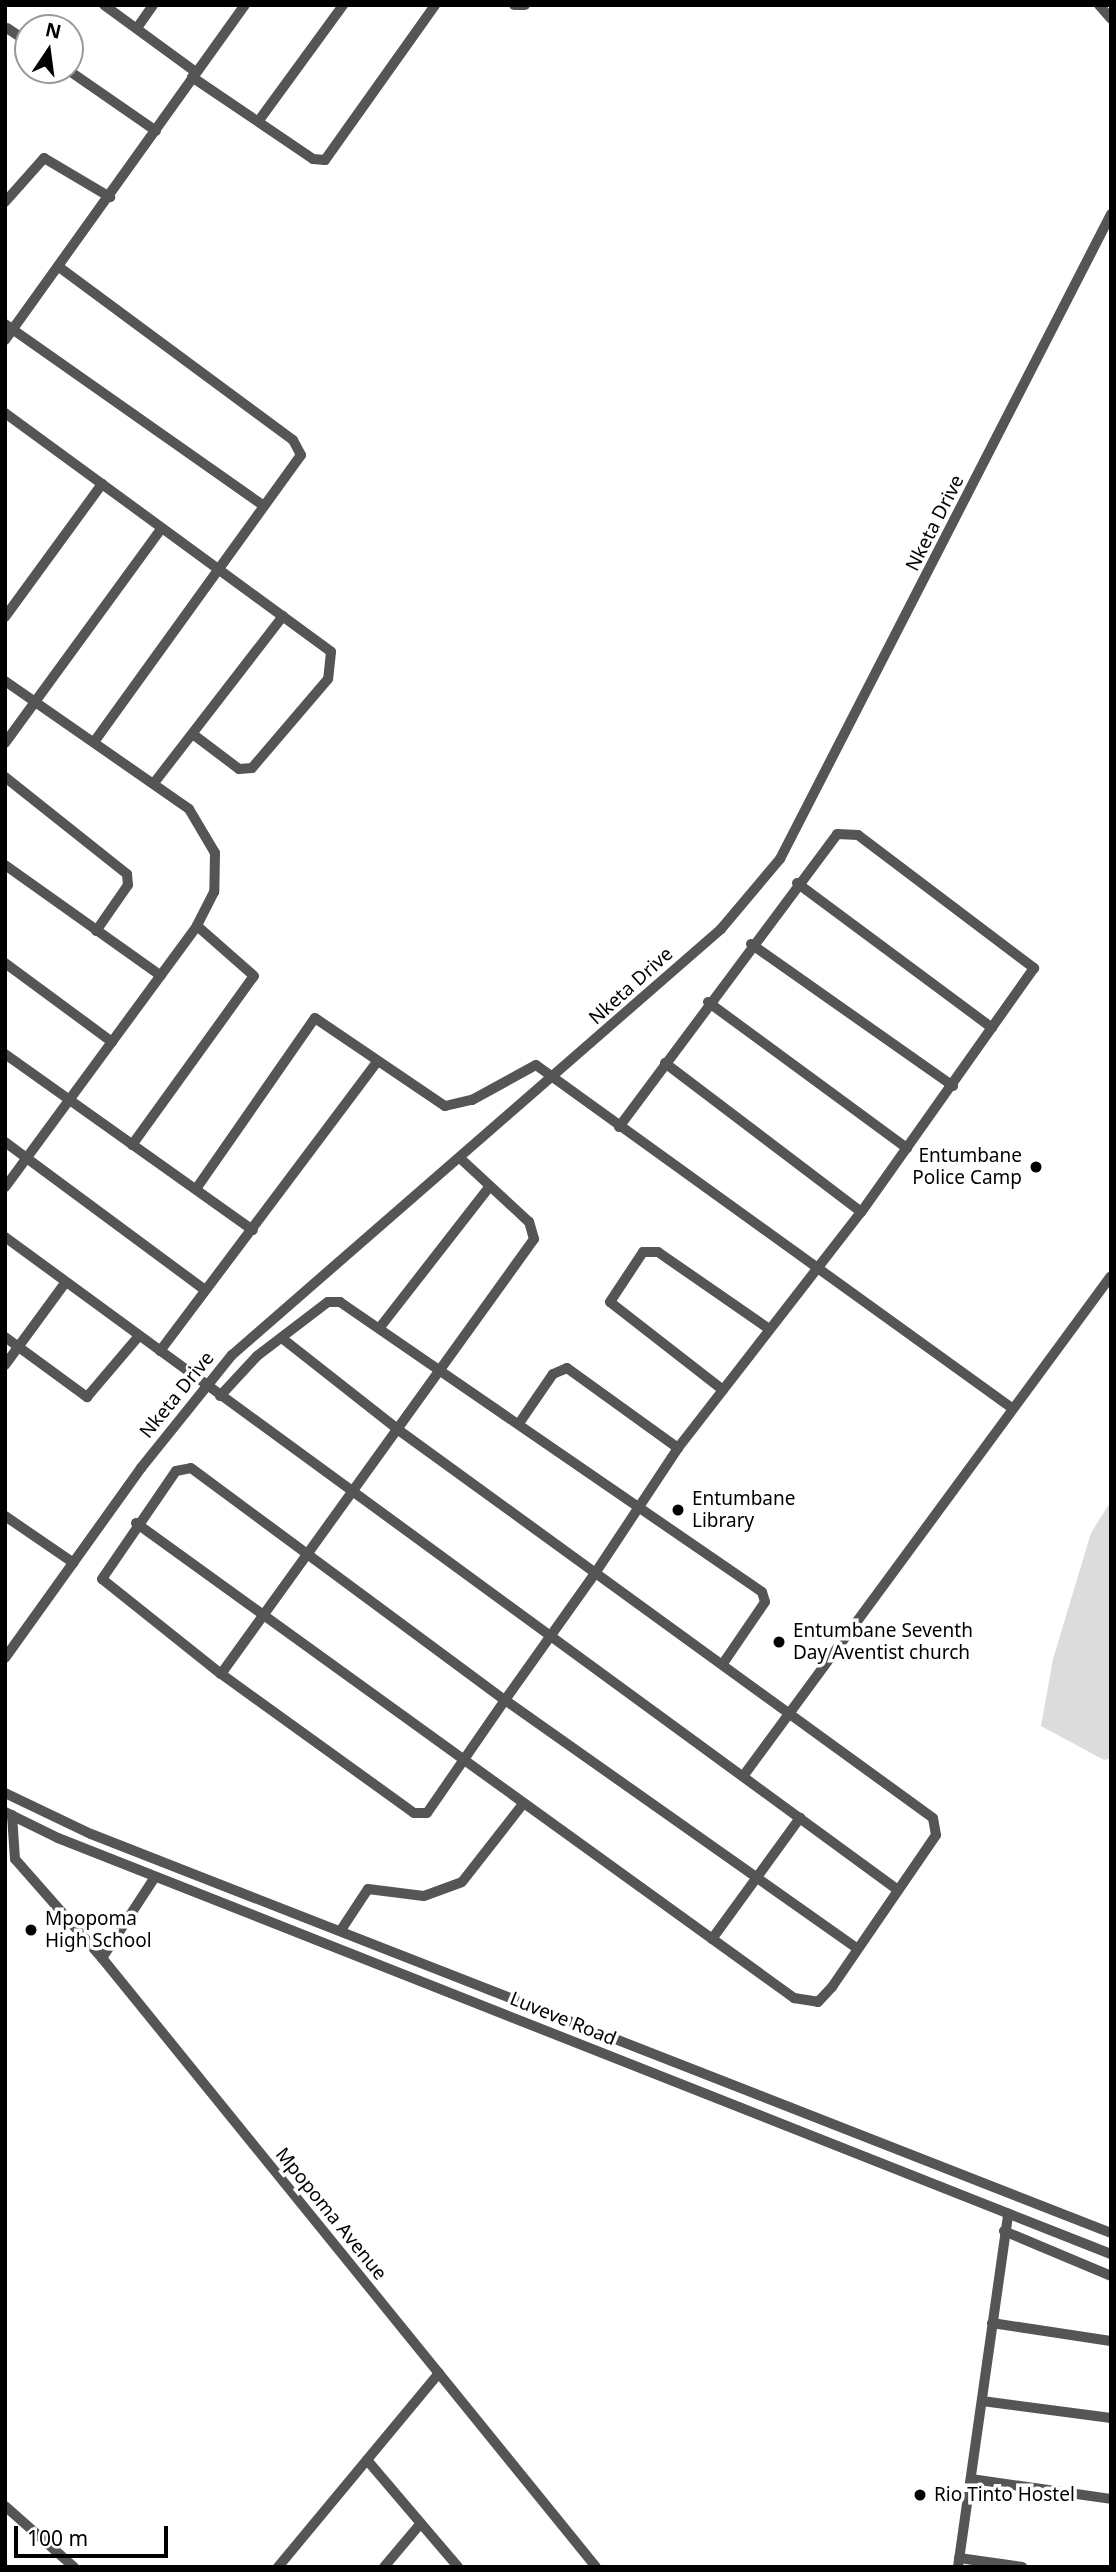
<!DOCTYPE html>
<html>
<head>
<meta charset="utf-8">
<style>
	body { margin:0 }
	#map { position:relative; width:1116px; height:2572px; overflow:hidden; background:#fff; font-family:"Noto Sans",sans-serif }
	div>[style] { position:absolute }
	.green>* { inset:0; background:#dcdcdc }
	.minor>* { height:10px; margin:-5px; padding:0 5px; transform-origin:5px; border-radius:5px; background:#555 }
	.dots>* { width:19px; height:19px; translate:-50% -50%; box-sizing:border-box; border:4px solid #fff; border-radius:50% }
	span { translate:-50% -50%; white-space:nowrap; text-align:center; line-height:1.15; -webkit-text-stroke:7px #fff; paint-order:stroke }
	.street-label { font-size:19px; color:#000 }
	.poi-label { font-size:19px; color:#000 }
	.right { translate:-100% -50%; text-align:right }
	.left { translate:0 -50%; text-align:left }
	.frame { position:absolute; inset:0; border:7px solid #000; pointer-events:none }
	.north { position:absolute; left:14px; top:14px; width:70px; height:70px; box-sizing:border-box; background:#fff; border:2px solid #999; border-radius:50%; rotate:13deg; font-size:19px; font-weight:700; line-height:28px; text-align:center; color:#000 }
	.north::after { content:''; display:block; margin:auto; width:24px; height:32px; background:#000; clip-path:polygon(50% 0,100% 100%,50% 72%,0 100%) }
	.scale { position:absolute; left:14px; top:2526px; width:154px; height:32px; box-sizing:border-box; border:4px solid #000; border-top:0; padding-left:9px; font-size:21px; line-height:24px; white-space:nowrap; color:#000; -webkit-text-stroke:5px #fff; paint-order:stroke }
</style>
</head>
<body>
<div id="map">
	<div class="green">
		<div style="clip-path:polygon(1111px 1501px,1111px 1758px,1104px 1760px,1041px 1726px,1053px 1659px,1091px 1533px)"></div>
	</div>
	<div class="minor">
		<div style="left:104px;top:5px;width:114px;rotate:36.1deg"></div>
		<div style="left:514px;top:5px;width:11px"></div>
		<div style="left:1099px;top:5px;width:18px;rotate:49deg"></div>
		<div style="left:7px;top:28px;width:25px;rotate:34deg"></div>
		<div style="left:137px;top:28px;width:28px;rotate:-55deg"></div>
		<div style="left:68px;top:70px;width:107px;rotate:34.7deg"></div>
		<div style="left:192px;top:77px;width:146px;rotate:34.1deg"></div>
		<div style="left:313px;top:159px;width:12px;rotate:5deg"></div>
		<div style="left:325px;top:160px;width:190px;rotate:-54.6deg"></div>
		<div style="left:260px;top:119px;width:141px;rotate:-53.9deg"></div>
		<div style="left:5px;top:202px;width:59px;rotate:-48.4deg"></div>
		<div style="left:44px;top:158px;width:77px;rotate:30.6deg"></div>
		<div style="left:59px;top:267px;width:291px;rotate:36.5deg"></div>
		<div style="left:293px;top:440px;width:17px;rotate:62deg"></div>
		<div style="left:301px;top:455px;width:352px;rotate:125.8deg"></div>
		<div style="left:5px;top:324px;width:315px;rotate:35.1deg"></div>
		<div style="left:5px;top:340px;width:412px;rotate:-54.4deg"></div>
		<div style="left:5px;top:413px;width:404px;rotate:36.2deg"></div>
		<div style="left:331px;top:652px;width:27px;rotate:96deg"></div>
		<div style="left:328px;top:679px;width:117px;rotate:130.5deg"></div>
		<div style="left:252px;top:768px;width:13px;rotate:176deg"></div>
		<div style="left:239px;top:769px;width:56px;rotate:-142.9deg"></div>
		<div style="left:5px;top:617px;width:165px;rotate:-53.9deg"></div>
		<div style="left:5px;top:681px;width:224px;rotate:34.8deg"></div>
		<div style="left:189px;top:809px;width:51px;rotate:59.4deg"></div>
		<div style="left:215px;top:853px;width:39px;rotate:91deg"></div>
		<div style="left:214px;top:892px;width:38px;rotate:117deg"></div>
		<div style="left:197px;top:926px;width:324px;rotate:126.3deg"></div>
		<div style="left:5px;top:743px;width:265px;rotate:-53.9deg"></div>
		<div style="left:5px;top:777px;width:156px;rotate:38.5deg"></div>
		<div style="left:127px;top:874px;width:11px;rotate:85deg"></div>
		<div style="left:128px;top:885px;width:56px;rotate:124.8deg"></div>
		<div style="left:154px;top:783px;width:211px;rotate:-52.3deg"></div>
		<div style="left:5px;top:865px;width:191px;rotate:35.4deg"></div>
		<div style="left:797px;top:883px;width:243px;rotate:36.6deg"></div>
		<div style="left:751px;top:944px;width:247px;rotate:35.1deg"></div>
		<div style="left:5px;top:963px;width:133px;rotate:36.4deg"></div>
		<div style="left:708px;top:1002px;width:247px;rotate:36.3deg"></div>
		<div style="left:5px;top:1054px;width:304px;rotate:35.4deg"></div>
		<div style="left:665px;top:1063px;width:246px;rotate:37.2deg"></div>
		<div style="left:619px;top:1127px;width:365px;rotate:-53.3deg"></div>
		<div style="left:837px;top:834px;width:21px;rotate:3deg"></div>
		<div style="left:858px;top:835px;width:221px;rotate:37.1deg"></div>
		<div style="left:1034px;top:968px;width:299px;rotate:125.3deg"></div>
		<div style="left:861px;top:1212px;width:299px;rotate:127.8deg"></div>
		<div style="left:678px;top:1448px;width:149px;rotate:123.5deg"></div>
		<div style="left:596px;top:1572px;width:157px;rotate:125.4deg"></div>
		<div style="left:505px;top:1700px;width:137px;rotate:124.6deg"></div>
		<div style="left:427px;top:1813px;width:13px;rotate:180deg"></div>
		<div style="left:414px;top:1813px;width:238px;rotate:-144.2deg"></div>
		<div style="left:221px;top:1674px;width:152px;rotate:-141.4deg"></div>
		<div style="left:102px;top:1579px;width:131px;rotate:-55.6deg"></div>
		<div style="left:176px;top:1471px;width:15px;rotate:-11deg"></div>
		<div style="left:191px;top:1468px;width:390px;rotate:36.5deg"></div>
		<div style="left:505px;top:1700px;width:428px;rotate:35.2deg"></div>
		<div style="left:5px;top:1142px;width:249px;rotate:36.5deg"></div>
		<div style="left:132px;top:1145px;width:208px;rotate:-54.2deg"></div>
		<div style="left:254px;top:976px;width:76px;rotate:-138.7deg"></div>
		<div style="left:196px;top:1189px;width:208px;rotate:-55.2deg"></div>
		<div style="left:315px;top:1018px;width:157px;rotate:34.1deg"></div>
		<div style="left:445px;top:1106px;width:28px;rotate:-13deg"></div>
		<div style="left:472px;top:1100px;width:73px;rotate:-28.7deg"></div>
		<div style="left:536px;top:1065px;width:587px;rotate:35.78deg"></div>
		<div style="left:5px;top:1237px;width:1106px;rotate:36.18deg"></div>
		<div style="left:381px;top:1326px;width:177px;rotate:-52.1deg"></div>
		<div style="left:5px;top:1337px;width:102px;rotate:36.2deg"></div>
		<div style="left:87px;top:1397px;width:80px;rotate:-49.6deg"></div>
		<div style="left:160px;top:1351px;width:361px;rotate:-53.1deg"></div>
		<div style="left:5px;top:1365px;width:102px;rotate:-53.8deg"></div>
		<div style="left:723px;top:1390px;width:143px;rotate:-142.1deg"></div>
		<div style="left:610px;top:1302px;width:60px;rotate:-56.6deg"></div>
		<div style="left:643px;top:1252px;width:15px"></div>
		<div style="left:658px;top:1252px;width:135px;rotate:34.7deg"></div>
		<div style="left:220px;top:1396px;width:54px;rotate:-47.2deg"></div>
		<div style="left:257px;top:1356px;width:89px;rotate:-37.3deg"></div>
		<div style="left:328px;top:1302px;width:12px"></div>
		<div style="left:340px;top:1302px;width:512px;rotate:34.5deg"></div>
		<div style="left:762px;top:1592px;width:10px;rotate:73deg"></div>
		<div style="left:765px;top:1602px;width:73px;rotate:124.3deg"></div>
		<div style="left:520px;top:1422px;width:58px;rotate:-55.5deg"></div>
		<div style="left:553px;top:1374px;width:15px;rotate:-23deg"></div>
		<div style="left:567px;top:1368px;width:137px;rotate:35.8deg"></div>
		<div style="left:5px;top:1516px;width:83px;rotate:34.3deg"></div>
		<div style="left:136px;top:1523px;width:812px;rotate:35.82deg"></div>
		<div style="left:794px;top:1998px;width:24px;rotate:9deg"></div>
		<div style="left:818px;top:2002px;width:21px;rotate:-47deg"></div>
		<div style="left:832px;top:1987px;width:184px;rotate:-55.6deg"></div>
		<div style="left:936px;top:1835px;width:17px;rotate:-100deg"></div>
		<div style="left:933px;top:1818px;width:659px;rotate:-144.02deg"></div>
		<div style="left:400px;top:1431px;width:149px;rotate:-141.8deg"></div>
		<div style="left:5px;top:1658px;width:234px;rotate:-54.4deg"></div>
		<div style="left:141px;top:1468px;width:145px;rotate:-51.2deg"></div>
		<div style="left:232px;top:1355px;width:649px;rotate:-41.06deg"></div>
		<div style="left:721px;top:929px;width:92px;rotate:-49.9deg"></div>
		<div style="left:780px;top:859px;width:725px;rotate:-62.83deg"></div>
		<div style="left:221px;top:1674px;width:536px;rotate:-54.26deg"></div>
		<div style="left:534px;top:1239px;width:18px;rotate:-106deg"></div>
		<div style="left:529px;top:1222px;width:94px;rotate:-137.2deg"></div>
		<div style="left:744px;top:1775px;width:619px;rotate:-53.67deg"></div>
		<div style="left:5px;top:1793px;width:95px;rotate:25.5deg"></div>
		<div style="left:91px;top:1834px;width:1095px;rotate:21.36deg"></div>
		<div style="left:5px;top:1812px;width:59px;rotate:26.1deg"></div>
		<div style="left:58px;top:1838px;width:1132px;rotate:21.56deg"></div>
		<div style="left:12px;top:1815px;width:44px;rotate:86.1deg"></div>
		<div style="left:15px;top:1859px;width:132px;rotate:48.7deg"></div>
		<div style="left:155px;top:1877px;width:97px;rotate:123.2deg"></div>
		<div style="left:102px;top:1958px;width:784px;rotate:50.95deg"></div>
		<div style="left:341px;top:1930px;width:49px;rotate:-56.6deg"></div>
		<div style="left:368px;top:1889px;width:56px;rotate:7.1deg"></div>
		<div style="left:424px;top:1896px;width:40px;rotate:-20.2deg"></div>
		<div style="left:462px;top:1882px;width:99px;rotate:-52deg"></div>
		<div style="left:712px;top:1939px;width:150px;rotate:-54deg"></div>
		<div style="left:1004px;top:2231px;width:116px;rotate:22.8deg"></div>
		<div style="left:992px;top:2323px;width:120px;rotate:8.6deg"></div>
		<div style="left:982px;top:2401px;width:130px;rotate:7.5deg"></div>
		<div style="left:367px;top:2460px;width:140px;rotate:49.6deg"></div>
		<div style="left:971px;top:2479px;width:141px;rotate:8.1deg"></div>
		<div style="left:5px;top:2506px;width:92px;rotate:41.5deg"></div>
		<div style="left:959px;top:2558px;width:64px;rotate:8.1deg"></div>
		<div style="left:278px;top:2567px;width:252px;rotate:-50.3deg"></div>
		<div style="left:384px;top:2567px;width:57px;rotate:-49.9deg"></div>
		<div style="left:958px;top:2567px;width:357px;rotate:-81.9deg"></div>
	</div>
	<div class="dots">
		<div style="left:1036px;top:1167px;background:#000"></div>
		<div style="left:678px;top:1510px;background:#000"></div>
		<div style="left:779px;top:1642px;background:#000"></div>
		<div style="left:31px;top:1930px;background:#000"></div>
		<div style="left:920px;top:2495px;background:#000"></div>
	</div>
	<div class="street-label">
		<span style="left:935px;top:523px;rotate:-63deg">Nketa Drive</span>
		<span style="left:631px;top:986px;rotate:-42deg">Nketa Drive</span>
		<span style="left:177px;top:1395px;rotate:-51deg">Nketa Drive</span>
		<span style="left:563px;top:2019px;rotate:22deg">Luveve Road</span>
		<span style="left:331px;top:2214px;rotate:51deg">Mpopoma Avenue</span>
	</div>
	<div class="poi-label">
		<span class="right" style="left:1022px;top:1167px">Entumbane<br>Police Camp</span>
		<span class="left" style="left:692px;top:1510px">Entumbane<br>Library</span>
		<span class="left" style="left:793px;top:1642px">Entumbane Seventh<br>Day Aventist church</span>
		<span class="left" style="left:45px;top:1930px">Mpopoma<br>High School</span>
		<span class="left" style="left:934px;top:2495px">Rio Tinto Hostel</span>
	</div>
	<div class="frame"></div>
	<div class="north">N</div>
	<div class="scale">100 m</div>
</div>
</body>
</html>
